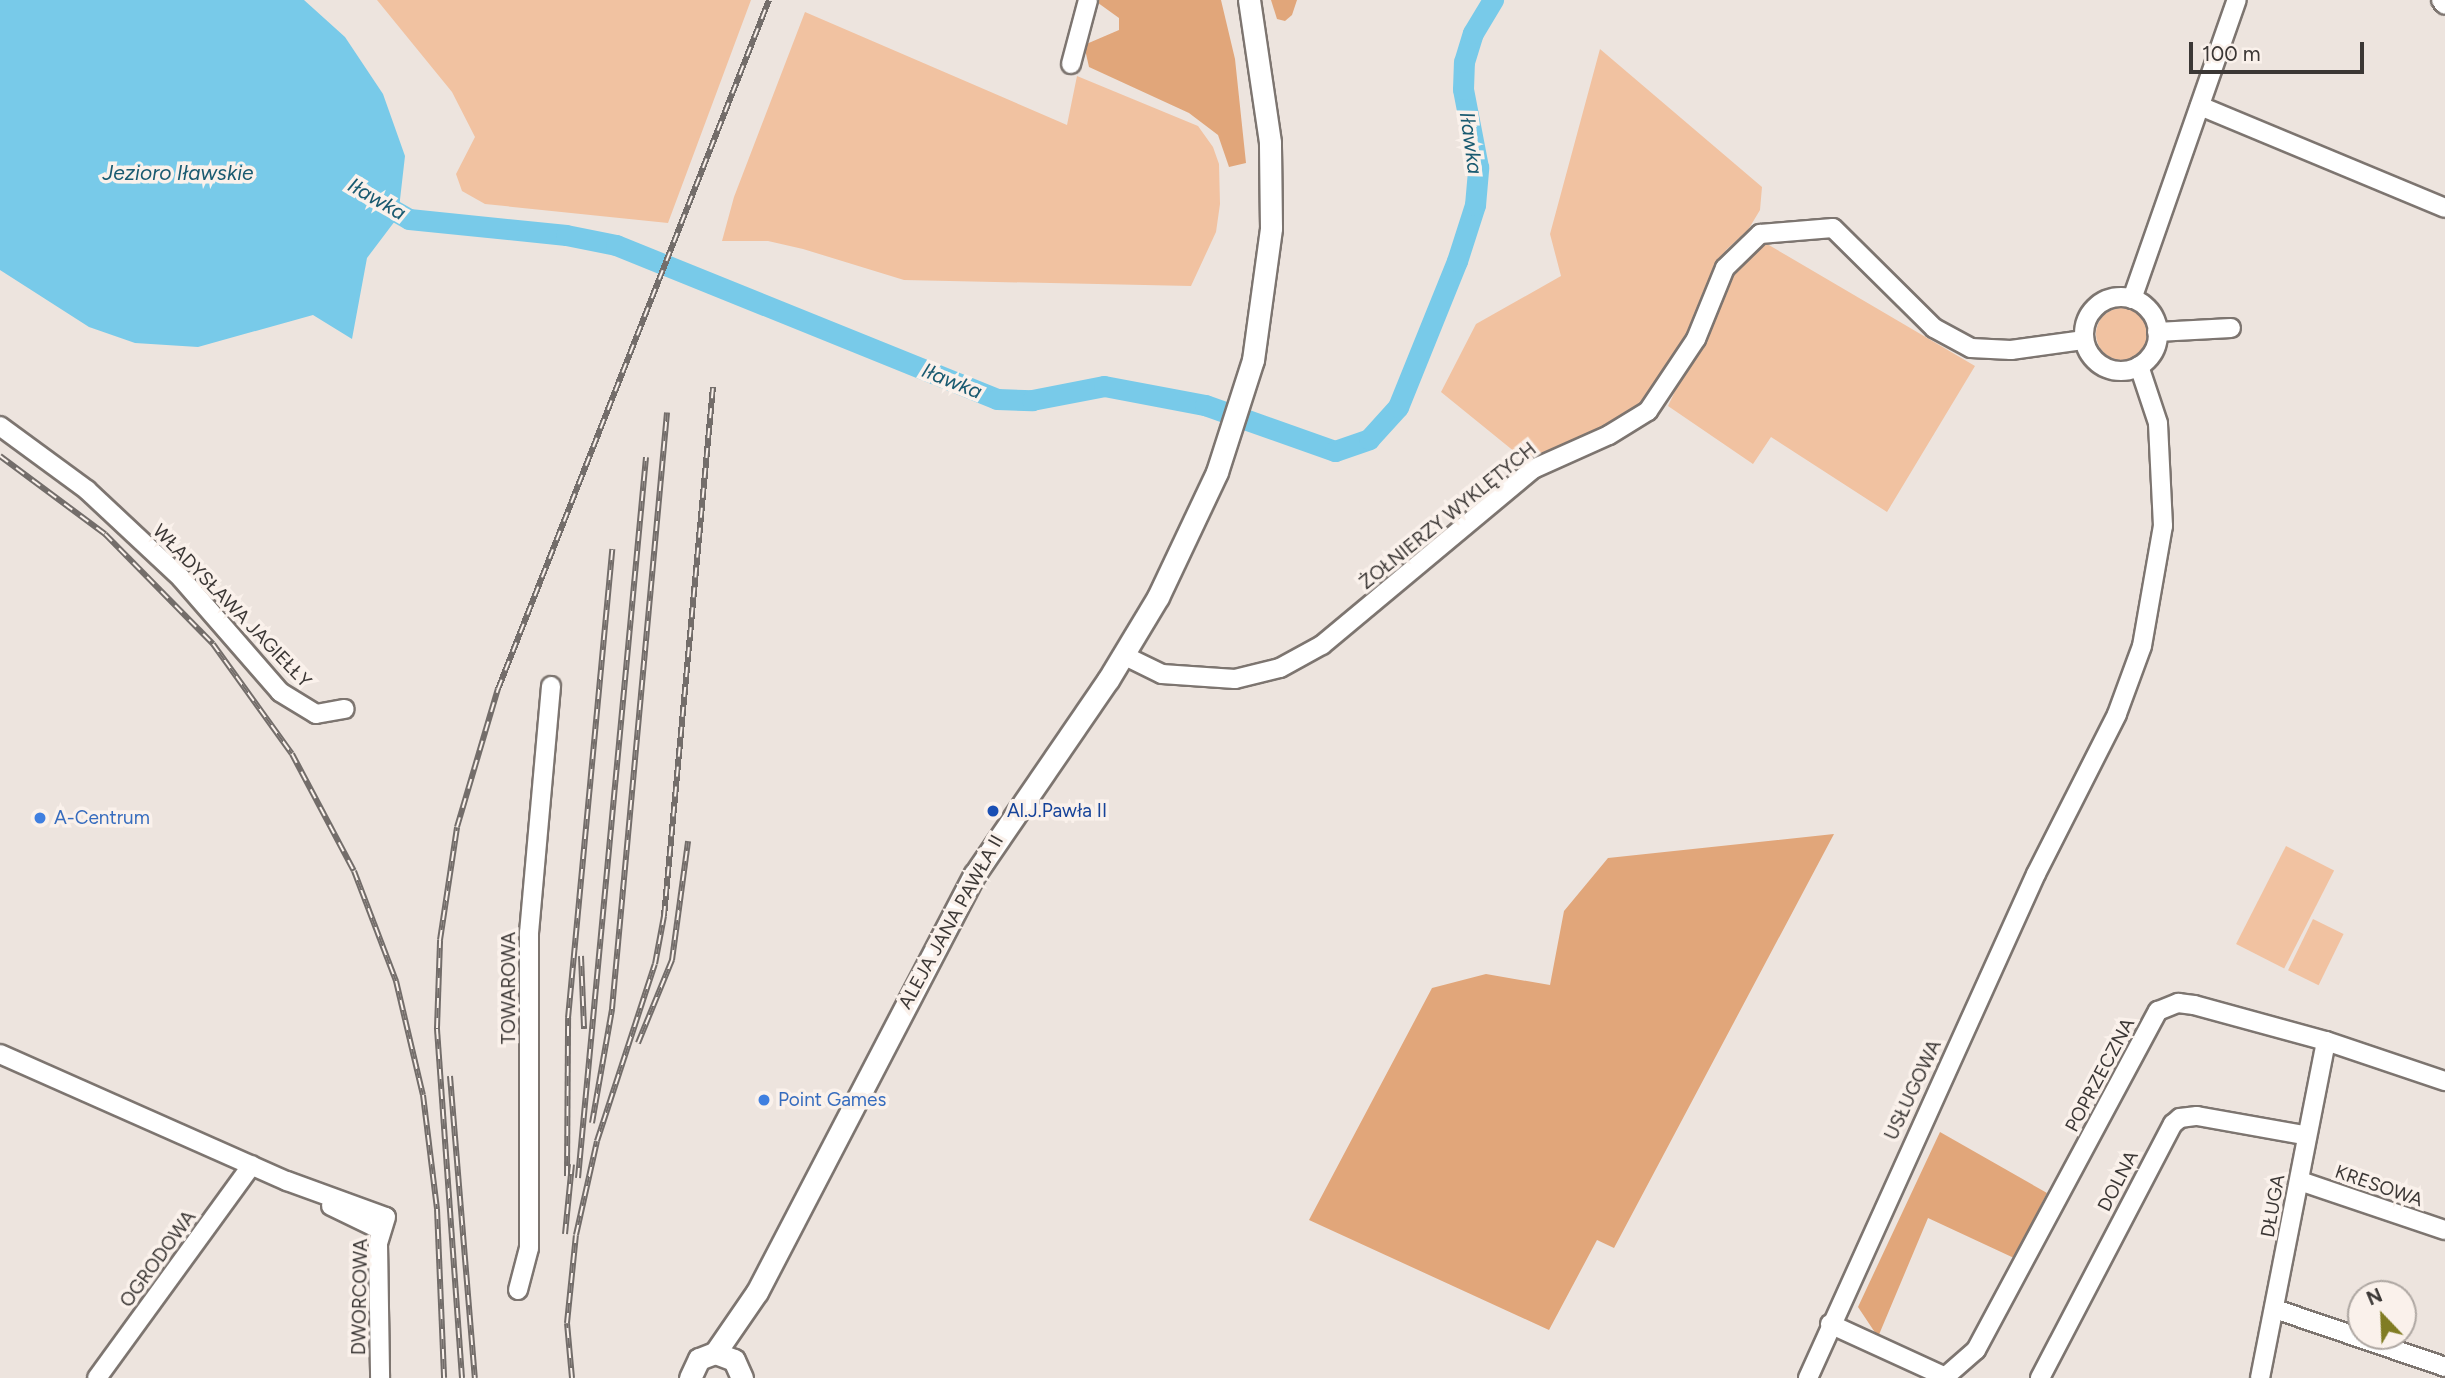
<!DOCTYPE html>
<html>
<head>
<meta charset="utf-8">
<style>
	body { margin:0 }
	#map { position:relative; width:2445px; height:1378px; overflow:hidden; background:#ede4de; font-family:Figtree,sans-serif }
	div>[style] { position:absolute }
	.green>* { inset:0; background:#f1c2a1; transform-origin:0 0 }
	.round { border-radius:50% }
	.forest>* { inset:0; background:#e1a67a }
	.water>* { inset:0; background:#78cae9 }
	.river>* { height:21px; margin:-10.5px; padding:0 10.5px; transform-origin:10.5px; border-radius:10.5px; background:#78cae9 }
	.roads { filter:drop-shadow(2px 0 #7d7570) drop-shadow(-2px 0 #7d7570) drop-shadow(0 2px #7d7570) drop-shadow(0 -2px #7d7570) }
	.minor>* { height:18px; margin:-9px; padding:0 9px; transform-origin:9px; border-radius:9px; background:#fff }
	.minor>.ring { margin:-9px; padding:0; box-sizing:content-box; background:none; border:18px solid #fff; border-radius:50% }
	.major>* { height:21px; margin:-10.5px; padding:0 10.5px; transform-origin:10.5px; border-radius:10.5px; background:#fff }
	.rail>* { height:6px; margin-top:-3px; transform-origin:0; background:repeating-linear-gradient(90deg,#faf1eb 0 10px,#736d6a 0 20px); box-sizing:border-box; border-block:2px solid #736d6a }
	.dots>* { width:19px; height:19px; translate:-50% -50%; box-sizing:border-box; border:4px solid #faf1eb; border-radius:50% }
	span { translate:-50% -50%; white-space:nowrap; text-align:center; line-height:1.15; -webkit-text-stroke:7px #faf1eb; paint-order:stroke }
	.street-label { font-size:19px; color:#3b3735 }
	.transit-label { font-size:19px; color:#164399 }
	.left { translate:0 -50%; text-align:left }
	.shop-label { font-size:19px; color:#366cbe }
	.water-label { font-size:21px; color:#195a70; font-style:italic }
	.north { position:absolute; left:2347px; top:1280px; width:70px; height:70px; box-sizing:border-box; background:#faf1eb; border:2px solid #aea7a2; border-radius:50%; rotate:337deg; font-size:19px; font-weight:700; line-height:28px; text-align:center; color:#3b3735 }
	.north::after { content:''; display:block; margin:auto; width:24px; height:32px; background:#807c23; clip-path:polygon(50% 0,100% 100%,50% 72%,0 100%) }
	.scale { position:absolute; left:2189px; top:42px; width:175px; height:32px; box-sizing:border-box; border:4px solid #3b3735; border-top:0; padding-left:9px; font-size:21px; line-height:24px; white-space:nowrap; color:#3b3735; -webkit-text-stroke:5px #faf1eb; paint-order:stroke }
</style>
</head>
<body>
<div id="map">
	<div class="green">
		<div style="clip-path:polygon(377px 0,751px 0,668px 223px,485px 204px,462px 191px,456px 174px,475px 137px,452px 92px)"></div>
		<div style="clip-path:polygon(805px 12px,1067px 125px,1077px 76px,1198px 126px,1213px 147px,1219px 164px,1220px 204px,1216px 232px,1191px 286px,904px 280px,803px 249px,768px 241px,722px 241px,734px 197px)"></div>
		<div style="clip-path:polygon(1600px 49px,1762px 187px,1760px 210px,1748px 230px,1726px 250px,1691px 333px,1663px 379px,1632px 413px,1526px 461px,1441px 392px,1476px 324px,1561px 276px,1550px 234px)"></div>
		<div style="clip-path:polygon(1762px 241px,1975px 366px,1887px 512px,1771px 437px,1753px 464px,1668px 406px,1737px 261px)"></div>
		<div class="round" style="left:2096px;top:308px;width:52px;height:52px"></div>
		<div style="left:2286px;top:846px;width:54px;height:110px;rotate:27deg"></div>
		<div style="left:2313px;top:919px;width:34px;height:57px;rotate:26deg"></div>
	</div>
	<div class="forest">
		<div style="clip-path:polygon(1094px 0,1221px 0,1235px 59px,1246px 163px,1229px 167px,1218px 135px,1189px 113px,1089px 67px,1084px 45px,1119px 30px,1119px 18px)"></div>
		<div style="clip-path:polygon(1271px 0,1297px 0,1292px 15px,1285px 21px,1277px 19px)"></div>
		<div style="clip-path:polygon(1834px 834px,1614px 1248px,1597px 1240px,1549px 1330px,1309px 1220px,1432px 988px,1486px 974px,1550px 985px,1564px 911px,1608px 858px)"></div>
		<div style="clip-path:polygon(1940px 1132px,2047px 1193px,2014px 1258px,1928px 1218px,1878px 1337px,1858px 1307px)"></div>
	</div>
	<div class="water">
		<div style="clip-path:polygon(0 0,304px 0,345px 37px,383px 94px,405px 156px,398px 217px,367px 258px,352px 339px,313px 315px,198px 347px,135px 343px,89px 327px,0 270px)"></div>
	</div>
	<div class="river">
		<div style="left:374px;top:199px;width:40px;rotate:29.7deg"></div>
		<div style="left:409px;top:219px;width:158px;rotate:5.8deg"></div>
		<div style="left:566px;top:235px;width:51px;rotate:11.3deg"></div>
		<div style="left:616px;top:245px;width:411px;rotate:22deg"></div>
		<div style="left:997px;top:399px;width:35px;rotate:2deg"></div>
		<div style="left:1032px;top:400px;width:73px;rotate:-11deg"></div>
		<div style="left:1104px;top:386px;width:103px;rotate:10.7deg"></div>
		<div style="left:1205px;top:405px;width:138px;rotate:19.5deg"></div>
		<div style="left:1335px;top:451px;width:36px;rotate:-19deg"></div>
		<div style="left:1369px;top:439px;width:43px;rotate:-47.8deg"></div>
		<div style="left:1398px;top:407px;width:157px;rotate:-68deg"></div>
		<div style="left:1457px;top:261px;width:59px;rotate:-72.2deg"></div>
		<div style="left:1475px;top:205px;width:38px;rotate:-85deg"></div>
		<div style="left:1478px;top:167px;width:79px;rotate:-100.9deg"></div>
		<div style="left:1463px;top:89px;width:27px;rotate:-88deg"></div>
		<div style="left:1464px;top:62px;width:30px;rotate:-73deg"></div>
		<div style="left:1473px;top:33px;width:39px;rotate:-59deg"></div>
	</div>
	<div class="roads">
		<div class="minor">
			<div style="left:2441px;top:0;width:6px;rotate:51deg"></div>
			<div style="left:1071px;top:64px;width:66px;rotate:-75.1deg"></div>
			<div style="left:2200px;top:106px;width:265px;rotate:22.6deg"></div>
			<div class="ring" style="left:2084px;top:297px;width:56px;height:56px"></div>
			<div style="left:2132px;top:299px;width:317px;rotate:-70.7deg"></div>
			<div style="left:2157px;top:332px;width:74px;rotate:-3.1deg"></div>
			<div style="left:0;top:426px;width:108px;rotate:36.3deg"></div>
			<div style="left:87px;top:490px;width:129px;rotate:43.1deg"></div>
			<div style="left:181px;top:578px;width:151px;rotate:49deg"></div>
			<div style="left:280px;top:692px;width:42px;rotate:31.4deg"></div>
			<div style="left:316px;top:714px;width:29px;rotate:-10deg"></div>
			<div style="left:1123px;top:655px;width:43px;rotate:26deg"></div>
			<div style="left:1162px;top:674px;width:73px;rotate:3.9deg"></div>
			<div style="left:1235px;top:679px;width:46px;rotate:-13.7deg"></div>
			<div style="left:1280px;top:668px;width:48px;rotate:-28.7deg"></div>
			<div style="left:1322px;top:645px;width:275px;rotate:-39.8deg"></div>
			<div style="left:1533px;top:469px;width:83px;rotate:-24.1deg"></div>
			<div style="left:1609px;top:435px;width:46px;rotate:-31.6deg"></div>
			<div style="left:1648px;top:411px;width:87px;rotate:-56.3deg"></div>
			<div style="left:1696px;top:339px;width:77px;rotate:-67.8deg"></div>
			<div style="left:1725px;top:268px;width:49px;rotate:-44.2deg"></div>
			<div style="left:1760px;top:234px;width:73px;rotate:-4.7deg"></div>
			<div style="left:1833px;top:228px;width:142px;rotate:44.7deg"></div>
			<div style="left:1934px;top:328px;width:42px;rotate:28.4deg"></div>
			<div style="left:1971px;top:348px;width:40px;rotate:2.9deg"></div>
			<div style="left:2011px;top:350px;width:74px;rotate:-7.8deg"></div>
			<div style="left:0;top:1054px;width:314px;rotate:23.9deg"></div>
			<div style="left:287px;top:1181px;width:105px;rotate:20deg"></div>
			<div style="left:386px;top:1217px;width:28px;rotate:107deg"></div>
			<div style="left:378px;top:1244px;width:134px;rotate:89.1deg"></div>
			<div style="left:2300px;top:1181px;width:153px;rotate:18.7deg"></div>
			<div style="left:331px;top:1206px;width:55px;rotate:25.6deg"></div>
			<div style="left:518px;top:1290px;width:43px;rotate:-75.3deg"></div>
			<div style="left:529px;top:1248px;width:315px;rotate:-90deg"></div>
			<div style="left:529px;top:933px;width:248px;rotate:-84.9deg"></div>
			<div style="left:2275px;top:1309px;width:180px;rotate:18.8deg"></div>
			<div style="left:1830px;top:1324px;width:130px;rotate:24.6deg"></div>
			<div style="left:1945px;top:1377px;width:41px;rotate:-41.1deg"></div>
			<div style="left:1976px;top:1350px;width:385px;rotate:-61.8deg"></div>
			<div style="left:2158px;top:1011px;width:22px;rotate:-22deg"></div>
			<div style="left:2178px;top:1003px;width:16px;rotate:7deg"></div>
			<div style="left:2194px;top:1005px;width:137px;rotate:15.3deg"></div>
			<div style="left:2326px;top:1041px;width:126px;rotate:18.6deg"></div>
			<div style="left:97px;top:1378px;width:263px;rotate:-54deg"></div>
			<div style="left:1808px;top:1378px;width:553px;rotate:-65.66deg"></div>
			<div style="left:2036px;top:874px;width:179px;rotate:-63.1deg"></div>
			<div style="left:2117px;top:714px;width:72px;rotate:-69.8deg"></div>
			<div style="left:2142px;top:646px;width:122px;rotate:-80.1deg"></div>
			<div style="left:2163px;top:526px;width:103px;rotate:-92.8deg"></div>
			<div style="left:2158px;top:423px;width:60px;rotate:-108.4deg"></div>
			<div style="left:2040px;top:1378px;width:287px;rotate:-62.4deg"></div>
			<div style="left:2173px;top:1124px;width:9px;rotate:-41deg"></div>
			<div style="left:2180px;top:1118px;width:17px;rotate:-7deg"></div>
			<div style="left:2197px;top:1116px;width:109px;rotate:10.1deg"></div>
			<div style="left:2260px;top:1378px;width:343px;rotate:-78.9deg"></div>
		</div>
		<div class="major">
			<div style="left:715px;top:1353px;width:74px;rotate:-55.5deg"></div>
			<div style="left:757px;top:1292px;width:471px;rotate:-62.5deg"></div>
			<div style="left:975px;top:874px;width:235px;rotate:-55.6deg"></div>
			<div style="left:1108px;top:680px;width:97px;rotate:-58.9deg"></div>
			<div style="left:1158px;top:597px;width:138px;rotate:-64.7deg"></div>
			<div style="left:1217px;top:472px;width:118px;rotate:-72.2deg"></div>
			<div style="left:1253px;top:360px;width:133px;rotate:-82.2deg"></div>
			<div style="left:1271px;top:228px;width:86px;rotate:-90.7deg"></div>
			<div style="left:1270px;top:142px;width:144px;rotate:-98.4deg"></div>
			<div style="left:690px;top:1378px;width:21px;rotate:-65deg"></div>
			<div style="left:699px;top:1359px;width:17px;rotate:-21deg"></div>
			<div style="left:715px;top:1353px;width:20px;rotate:20deg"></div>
			<div style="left:734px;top:1360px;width:20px;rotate:66deg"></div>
		</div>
	</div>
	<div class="rail">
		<div style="left:0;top:456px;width:131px;rotate:36.6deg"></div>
		<div style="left:105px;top:534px;width:154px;rotate:45.5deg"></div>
		<div style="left:213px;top:644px;width:135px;rotate:54.3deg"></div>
		<div style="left:292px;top:754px;width:132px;rotate:62.1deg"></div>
		<div style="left:354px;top:871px;width:118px;rotate:69.1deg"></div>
		<div style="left:396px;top:981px;width:117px;rotate:76.7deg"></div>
		<div style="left:423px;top:1095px;width:115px;rotate:83deg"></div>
		<div style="left:437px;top:1209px;width:169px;rotate:87.6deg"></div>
		<div style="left:581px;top:956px;width:73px;rotate:87.6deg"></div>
		<div style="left:638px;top:1043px;width:90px;rotate:-67.7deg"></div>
		<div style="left:672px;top:960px;width:120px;rotate:-82.3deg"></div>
		<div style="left:450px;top:1076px;width:303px;rotate:85.3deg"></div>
		<div style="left:592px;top:1123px;width:116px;rotate:-80deg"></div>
		<div style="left:612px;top:1009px;width:599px;rotate:-84.73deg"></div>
		<div style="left:567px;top:1176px;width:158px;rotate:-89.6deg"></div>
		<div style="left:568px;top:1018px;width:471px;rotate:-84.6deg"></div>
		<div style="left:578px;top:1178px;width:724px;rotate:-84.61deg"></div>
		<div style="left:565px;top:1234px;width:70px;rotate:-84.3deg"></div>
		<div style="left:462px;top:1378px;width:351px;rotate:-94.1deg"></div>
		<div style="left:437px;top:1028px;width:88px;rotate:-88deg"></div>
		<div style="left:440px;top:940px;width:114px;rotate:-81.4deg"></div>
		<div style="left:457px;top:827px;width:144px;rotate:-73.5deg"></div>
		<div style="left:498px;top:689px;width:740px;rotate:-68.53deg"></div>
		<div style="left:572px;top:1378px;width:55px;rotate:-95.2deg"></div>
		<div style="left:567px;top:1323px;width:88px;rotate:-84.2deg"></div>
		<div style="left:576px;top:1235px;width:96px;rotate:-77.4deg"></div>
		<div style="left:597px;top:1141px;width:186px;rotate:-71.9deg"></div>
		<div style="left:655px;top:964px;width:49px;rotate:-79.4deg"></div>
		<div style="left:664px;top:916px;width:531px;rotate:-84.71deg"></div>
	</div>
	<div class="dots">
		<div style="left:993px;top:811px;background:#1a4fb4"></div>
		<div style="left:40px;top:818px;background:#3f7fe0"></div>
		<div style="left:764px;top:1100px;background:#3f7fe0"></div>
	</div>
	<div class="street-label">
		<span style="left:1448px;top:516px;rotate:-39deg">ŻOŁNIERZY WYKLĘTYCH</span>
		<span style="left:232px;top:606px;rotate:46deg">WŁADYSŁAWA JAGIEŁŁY</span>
		<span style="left:951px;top:922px;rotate:-61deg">ALEJA JANA PAWŁA II</span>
		<span style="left:509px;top:988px;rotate:-90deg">TOWAROWA</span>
		<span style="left:2100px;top:1075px;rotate:-62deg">POPRZECZNA</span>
		<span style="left:1913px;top:1090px;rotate:-65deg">USŁUGOWA</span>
		<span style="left:2118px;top:1181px;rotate:-63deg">DOLNA</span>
		<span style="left:2379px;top:1186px;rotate:19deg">KRESOWA</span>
		<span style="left:2273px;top:1206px;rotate:-80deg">DŁUGA</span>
		<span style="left:158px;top:1259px;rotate:-54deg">OGRODOWA</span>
		<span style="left:360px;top:1297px;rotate:-89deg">DWORCOWA</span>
	</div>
	<div class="transit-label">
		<span class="left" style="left:1007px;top:811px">Al.J.Pawła II</span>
	</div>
	<div class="shop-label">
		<span class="left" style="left:54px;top:818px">A-Centrum</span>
		<span class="left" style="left:778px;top:1100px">Point Games</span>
	</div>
	<div class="water-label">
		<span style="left:1471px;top:143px;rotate:82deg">Iławka</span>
		<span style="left:178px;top:173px">Jezioro Iławskie</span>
		<span style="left:377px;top:199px;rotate:30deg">Iławka</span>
		<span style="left:952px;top:381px;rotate:22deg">Iławka</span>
	</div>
	<div class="north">N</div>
	<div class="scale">100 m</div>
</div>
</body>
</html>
